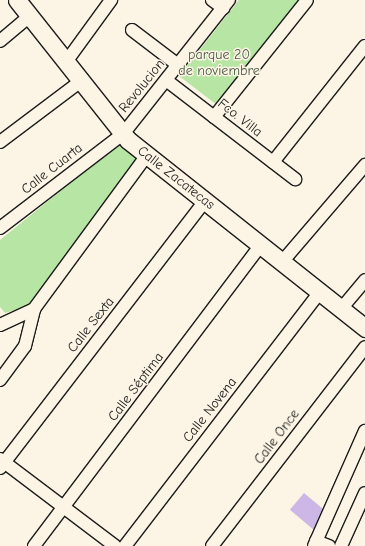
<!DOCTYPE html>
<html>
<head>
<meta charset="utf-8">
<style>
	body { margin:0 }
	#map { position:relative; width:365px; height:546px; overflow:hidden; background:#fcf5e5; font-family:"Comic Neue",sans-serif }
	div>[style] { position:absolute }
	.green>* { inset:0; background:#b7e5a4 }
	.building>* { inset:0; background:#ccb7e7; transform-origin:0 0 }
	.roads { filter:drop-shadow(1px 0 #1c1c1c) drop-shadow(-1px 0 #1c1c1c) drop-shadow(0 1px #1c1c1c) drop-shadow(0 -1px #1c1c1c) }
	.street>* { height:12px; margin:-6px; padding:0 6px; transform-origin:6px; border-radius:6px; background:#fcf5e5 }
	.secondary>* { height:17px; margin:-8.5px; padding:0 8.5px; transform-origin:8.5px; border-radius:8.5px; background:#fcf5e5 }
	span { translate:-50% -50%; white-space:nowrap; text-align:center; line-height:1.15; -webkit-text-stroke:3px #fcf5e5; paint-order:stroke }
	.park-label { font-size:14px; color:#4a5845 }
	.street-label { font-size:14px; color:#1c1c1c }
</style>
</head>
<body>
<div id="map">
	<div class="green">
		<div style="clip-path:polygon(239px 0,300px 0,217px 105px,179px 76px)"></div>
		<div style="clip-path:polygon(121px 142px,141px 160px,30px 306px,5px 313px,0 307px,0 240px)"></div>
	</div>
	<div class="building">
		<div style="left:304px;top:493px;width:33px;height:22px;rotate:40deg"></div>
	</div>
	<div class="roads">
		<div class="street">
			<div style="left:212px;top:0;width:14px;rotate:36deg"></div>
			<div style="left:132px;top:30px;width:58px;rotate:37.3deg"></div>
			<div style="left:0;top:41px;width:39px;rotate:-40deg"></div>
			<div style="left:66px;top:62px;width:77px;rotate:-54deg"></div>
			<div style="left:166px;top:80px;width:163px;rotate:37.5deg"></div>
			<div style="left:214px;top:117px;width:149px;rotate:-51.5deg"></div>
			<div style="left:0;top:142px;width:101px;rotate:-37deg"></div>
			<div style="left:273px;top:162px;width:148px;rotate:-51.6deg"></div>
			<div style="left:0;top:228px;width:155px;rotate:-37.4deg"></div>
			<div style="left:123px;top:134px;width:171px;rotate:-51.7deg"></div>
			<div style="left:282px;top:262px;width:128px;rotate:-49.4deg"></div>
			<div style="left:341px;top:309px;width:38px;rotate:-50deg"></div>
			<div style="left:0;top:325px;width:38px;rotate:-25deg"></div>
			<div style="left:0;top:380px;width:42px;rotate:-53.7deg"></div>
			<div style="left:25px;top:346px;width:38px;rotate:-76deg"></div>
			<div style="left:34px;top:309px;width:191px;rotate:-53.7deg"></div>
			<div style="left:0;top:459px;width:144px;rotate:37.1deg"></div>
			<div style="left:0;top:468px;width:337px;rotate:-52.5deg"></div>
			<div style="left:316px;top:541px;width:14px;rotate:21deg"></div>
			<div style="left:34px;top:546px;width:377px;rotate:-53deg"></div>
			<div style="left:125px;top:546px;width:320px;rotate:-52.5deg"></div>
			<div style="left:212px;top:546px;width:251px;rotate:-52.4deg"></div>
			<div style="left:314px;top:546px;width:126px;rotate:-66.1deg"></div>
			<div style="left:341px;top:546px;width:58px;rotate:-65.6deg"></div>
		</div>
		<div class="secondary">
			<div style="left:17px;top:0;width:179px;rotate:51.6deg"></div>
			<div style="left:128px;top:140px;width:303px;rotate:38.4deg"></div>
		</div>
	</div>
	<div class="park-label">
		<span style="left:219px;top:63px">parque 20<br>de noviembre</span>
	</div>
	<div class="street-label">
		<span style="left:142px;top:86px;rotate:-51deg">Revolucion</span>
		<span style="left:240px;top:118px;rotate:38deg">Fco. Villa</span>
		<span style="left:52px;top:169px;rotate:-38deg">Calle Cuarta</span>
		<span style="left:176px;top:178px;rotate:38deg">Calle Zacatecas</span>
		<span style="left:91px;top:325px;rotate:-52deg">Calle Sexta</span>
		<span style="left:136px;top:387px;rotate:-53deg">Calle Séptima</span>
		<span style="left:210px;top:410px;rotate:-52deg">Calle Novena</span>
		<span style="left:277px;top:437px;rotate:-53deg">Calle Once</span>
	</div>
</div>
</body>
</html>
